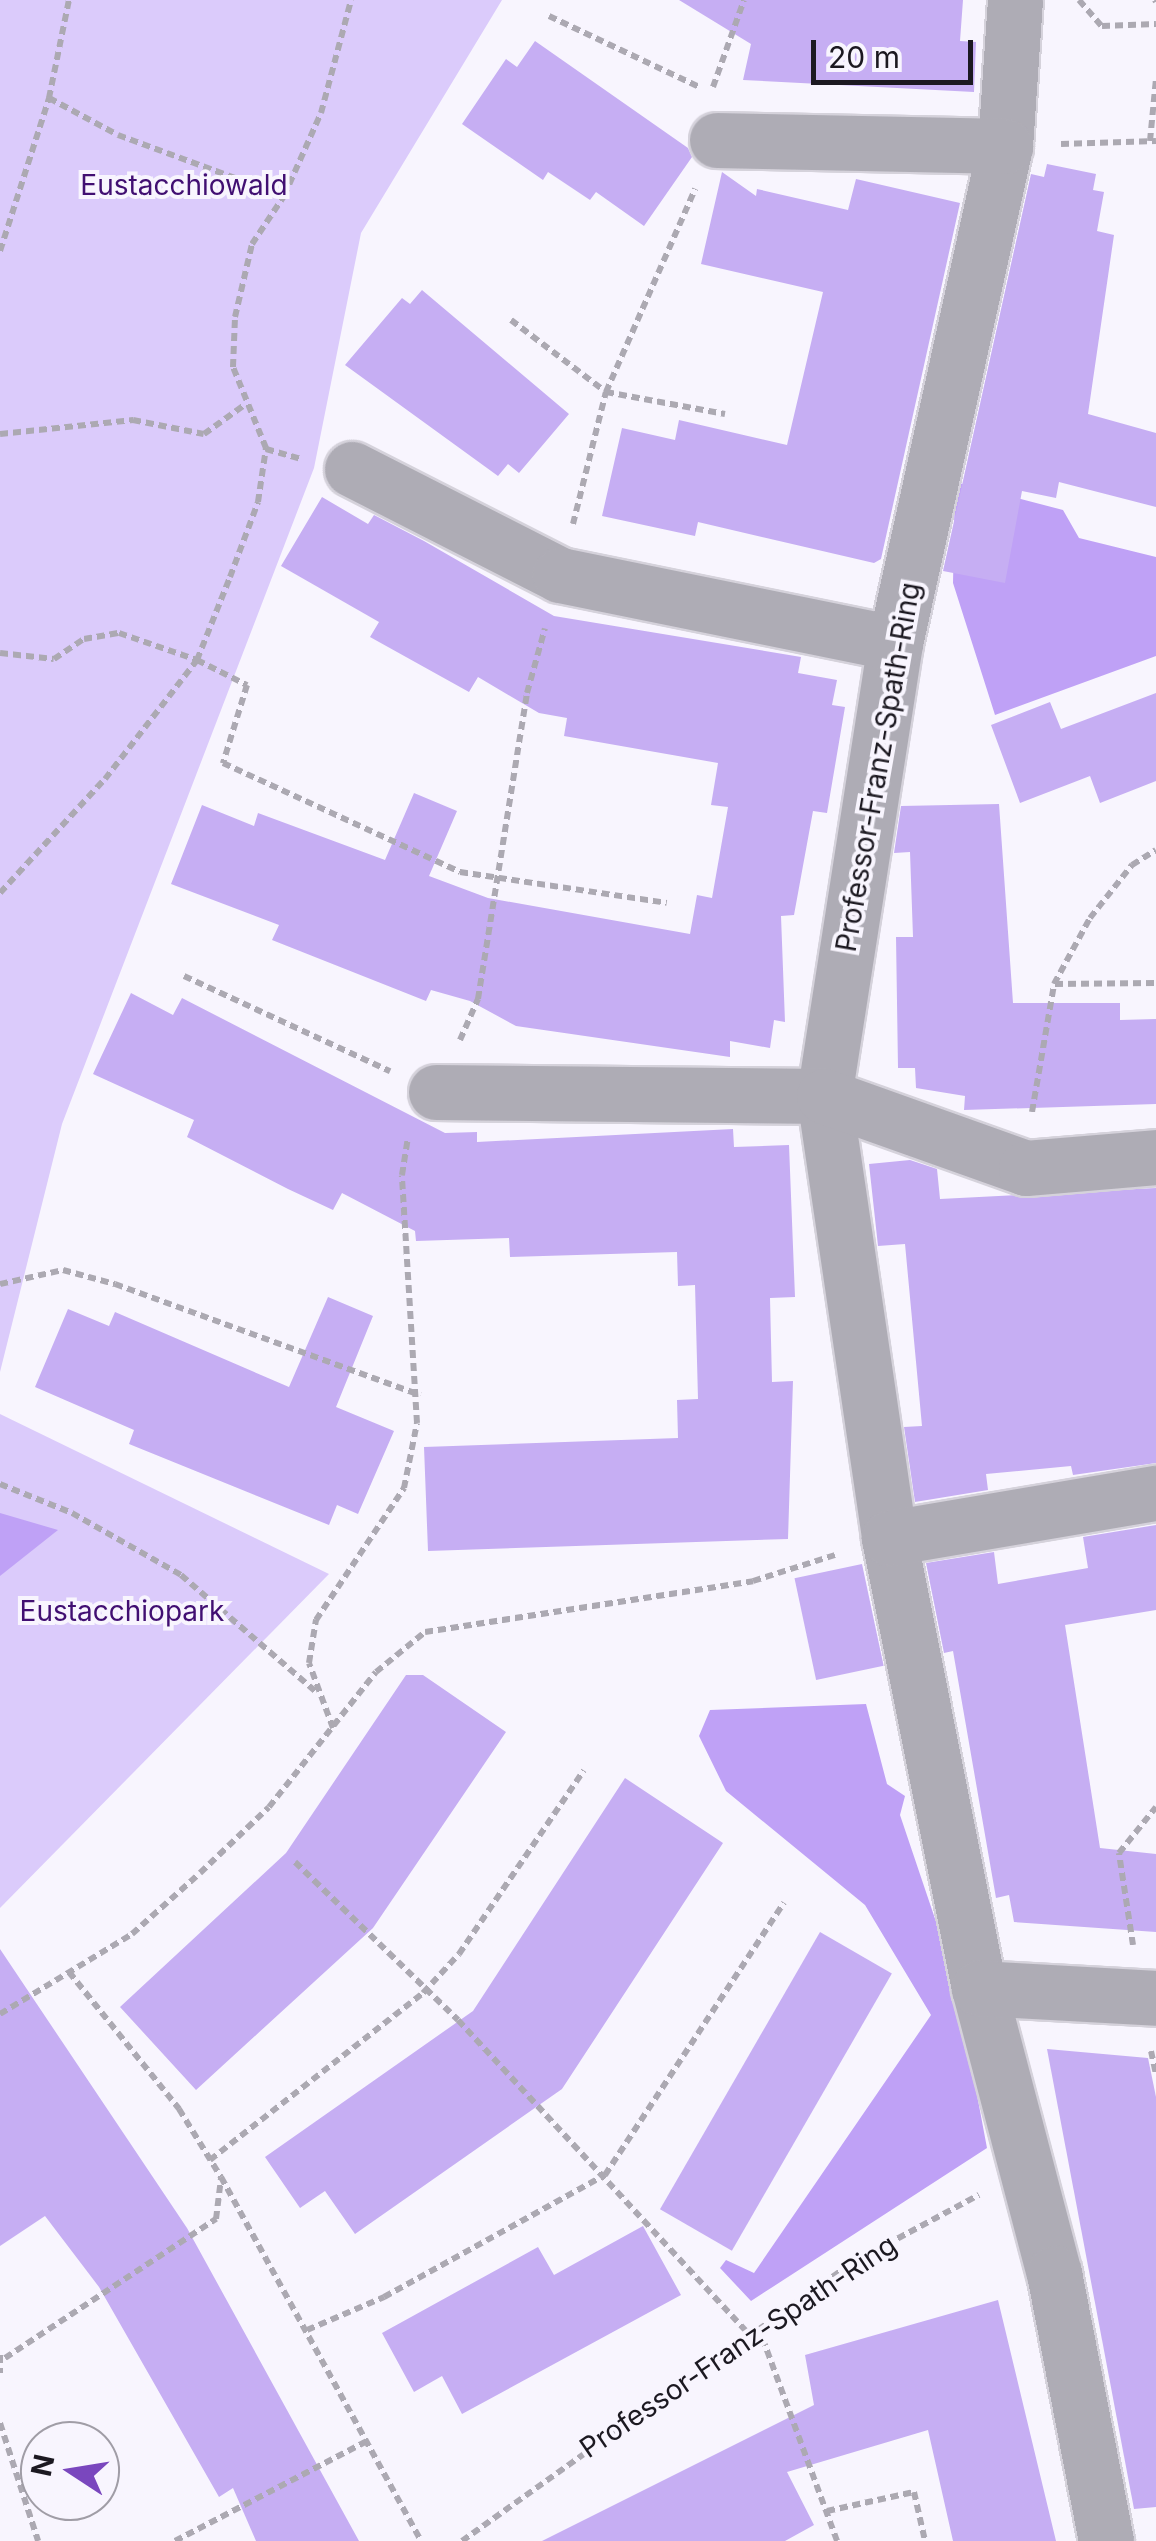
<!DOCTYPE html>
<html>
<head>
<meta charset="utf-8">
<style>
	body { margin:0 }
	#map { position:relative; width:1156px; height:2541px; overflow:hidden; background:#f8f5fe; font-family:Inter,sans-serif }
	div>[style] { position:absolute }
	.green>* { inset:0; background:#dbcbfb }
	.water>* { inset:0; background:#bfa1f6 }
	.building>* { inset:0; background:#c6aef3; transform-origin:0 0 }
	.path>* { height:6px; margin-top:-3px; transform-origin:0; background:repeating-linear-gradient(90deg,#aca9b2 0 8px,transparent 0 13px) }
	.roads { filter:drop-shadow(2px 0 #d5d2db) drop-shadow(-2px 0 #d5d2db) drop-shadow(0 2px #d5d2db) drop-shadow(0 -2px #d5d2db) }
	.minor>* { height:55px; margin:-27.5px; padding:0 27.5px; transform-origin:27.5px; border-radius:27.5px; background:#aeacb5 }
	span { translate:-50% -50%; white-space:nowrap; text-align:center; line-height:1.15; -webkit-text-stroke:8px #f8f5fe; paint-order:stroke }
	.park-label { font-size:28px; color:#410f72 }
	.street-label { font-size:28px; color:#1c1921 }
	.north { position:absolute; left:20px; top:2421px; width:100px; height:100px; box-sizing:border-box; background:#f8f5fe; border:2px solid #a09da6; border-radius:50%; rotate:282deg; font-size:28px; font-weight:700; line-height:40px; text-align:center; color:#1c1921 }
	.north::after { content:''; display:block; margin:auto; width:35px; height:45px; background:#7a47be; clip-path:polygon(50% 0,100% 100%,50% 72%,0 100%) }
	.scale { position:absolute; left:811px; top:40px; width:162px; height:45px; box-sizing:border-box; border:5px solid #1c1921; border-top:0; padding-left:12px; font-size:30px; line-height:35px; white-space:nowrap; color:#1c1921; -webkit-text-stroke:8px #f8f5fe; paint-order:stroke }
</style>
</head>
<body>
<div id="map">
	<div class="green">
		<div style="clip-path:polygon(0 0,502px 0,361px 233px,314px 468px,62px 1124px,0 1372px)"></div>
		<div style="clip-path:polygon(0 1414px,329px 1574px,0 1908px)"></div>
	</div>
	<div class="water">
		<div style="clip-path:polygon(955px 482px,1063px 510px,1079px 538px,1156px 557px,1156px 656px,995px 715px,953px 583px)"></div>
		<div style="clip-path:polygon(0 1513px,58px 1530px,0 1576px)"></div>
		<div style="clip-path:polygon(866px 1704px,887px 1784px,905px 1796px,900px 1815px,955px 1978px,987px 2148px,751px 2301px,720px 2268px,726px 2260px,754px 2273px,931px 2015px,865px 1905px,726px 1791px,699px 1736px,710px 1710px)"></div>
	</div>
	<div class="building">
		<div style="clip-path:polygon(679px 0,963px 0,960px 41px,976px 42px,974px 92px,743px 80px,751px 44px)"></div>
		<div style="clip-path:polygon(535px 41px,688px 148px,692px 157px,644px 226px,596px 192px,590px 200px,548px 172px,543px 180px,462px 124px,506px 59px,517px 67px)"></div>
		<div style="clip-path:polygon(1047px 164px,1096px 174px,1093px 190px,1104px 192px,1097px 231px,1114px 235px,1088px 414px,1156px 433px,1156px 507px,1059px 482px,1056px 498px,1022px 491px,1005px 583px,943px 571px,1031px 174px,1044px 177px)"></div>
		<div style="clip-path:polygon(722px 172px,756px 196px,757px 189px,848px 210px,856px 179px,960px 203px,881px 559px,874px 563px,698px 522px,695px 536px,602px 516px,622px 428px,675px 440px,679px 420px,787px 445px,823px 292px,701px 264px)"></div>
		<div style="clip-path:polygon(422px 290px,569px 414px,519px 473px,508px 464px,498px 476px,345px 365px,402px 298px,410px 304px)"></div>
		<div style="clip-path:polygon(322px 497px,368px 524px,374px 515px,424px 541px,554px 616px,801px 657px,798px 673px,837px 680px,832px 705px,845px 707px,827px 813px,813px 811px,794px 915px,781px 916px,785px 1022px,774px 1020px,770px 1048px,730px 1041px,730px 1057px,516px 1026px,470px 1001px,431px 990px,426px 1001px,272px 940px,279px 925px,171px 884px,202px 805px,254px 826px,258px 813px,385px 860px,414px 793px,457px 811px,429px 876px,488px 898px,690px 934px,697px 895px,712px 898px,728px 807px,711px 805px,718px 763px,564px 736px,567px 718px,539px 713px,478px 677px,469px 692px,370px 637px,379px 622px,281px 566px)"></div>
		<div style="clip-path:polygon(1156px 693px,1156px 781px,1100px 803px,1090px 776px,1020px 803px,991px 725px,1050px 702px,1061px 729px)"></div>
		<div style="clip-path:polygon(999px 804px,1013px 1003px,1120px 1003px,1120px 1020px,1156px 1019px,1156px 1104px,964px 1110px,965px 1096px,916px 1088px,915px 1068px,898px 1068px,896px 937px,913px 937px,910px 852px,894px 853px,901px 806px)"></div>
		<div style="clip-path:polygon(131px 993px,173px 1015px,182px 998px,445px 1133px,477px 1132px,477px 1142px,733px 1129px,734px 1147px,789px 1145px,795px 1297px,770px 1298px,772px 1382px,793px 1381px,788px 1539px,428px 1551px,424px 1447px,678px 1438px,677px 1400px,698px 1399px,695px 1285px,678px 1286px,677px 1252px,510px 1257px,509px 1238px,416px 1241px,415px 1231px,342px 1193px,333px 1210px,288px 1189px,187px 1137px,194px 1120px,93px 1074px)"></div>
		<div style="clip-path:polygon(910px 1160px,937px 1169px,940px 1199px,1156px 1188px,1156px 1463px,1073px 1475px,1071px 1466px,986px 1474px,988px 1490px,915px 1502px,904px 1427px,922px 1426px,905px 1244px,878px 1246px,869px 1164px)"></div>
		<div style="clip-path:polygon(328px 1297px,373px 1316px,336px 1407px,394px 1431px,358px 1514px,337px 1505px,329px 1525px,129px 1444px,134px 1430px,35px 1387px,68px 1309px,109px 1326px,115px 1312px,289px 1387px)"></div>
		<div style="clip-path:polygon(1156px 1525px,1156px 1610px,1065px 1625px,1100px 1848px,1156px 1854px,1156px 1932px,1014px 1922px,1009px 1895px,996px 1898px,953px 1651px,944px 1653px,926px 1563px,994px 1552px,998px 1584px,1088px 1568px,1083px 1537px)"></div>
		<div style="left:862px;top:1564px;width:104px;height:69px;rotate:78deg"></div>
		<div style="clip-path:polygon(406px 1675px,423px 1675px,506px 1732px,373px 1928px,196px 2090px,120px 2007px,286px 1853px)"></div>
		<div style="clip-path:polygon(625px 1778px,723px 1843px,562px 2089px,355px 2234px,325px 2191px,300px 2208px,265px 2157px,473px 2011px)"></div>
		<div style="left:820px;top:1932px;width:83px;height:320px;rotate:30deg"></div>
		<div style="clip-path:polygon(0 1949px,187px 2228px,359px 2541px,256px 2541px,233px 2488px,219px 2497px,99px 2287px,45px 2216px,0 2246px)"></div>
		<div style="clip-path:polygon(1047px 2049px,1148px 2058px,1156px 2097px,1156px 2507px,1134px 2509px)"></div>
		<div style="clip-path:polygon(643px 2226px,681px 2295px,462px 2414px,442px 2376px,414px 2392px,382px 2333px,538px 2247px,554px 2275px)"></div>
		<div style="clip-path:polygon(998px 2300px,1056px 2541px,953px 2541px,928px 2430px,787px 2472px,814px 2525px,785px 2541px,542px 2541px,814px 2405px,805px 2355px)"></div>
	</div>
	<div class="path">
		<div style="left:1079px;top:0;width:35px;rotate:49deg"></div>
		<div style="left:1102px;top:26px;width:54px;rotate:-2.1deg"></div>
		<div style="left:1155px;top:0;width:2px;rotate:63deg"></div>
		<div style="left:549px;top:16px;width:168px;rotate:25.3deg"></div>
		<div style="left:713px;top:87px;width:92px;rotate:-70.4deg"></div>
		<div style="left:49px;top:98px;width:78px;rotate:28.2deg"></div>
		<div style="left:118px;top:135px;width:177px;rotate:20.2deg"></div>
		<div style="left:1150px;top:141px;width:62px;rotate:-84.5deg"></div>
		<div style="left:1061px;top:144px;width:95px;rotate:-1.8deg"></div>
		<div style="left:0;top:251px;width:161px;rotate:-72.2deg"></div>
		<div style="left:49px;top:98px;width:100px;rotate:-78.5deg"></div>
		<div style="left:511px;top:320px;width:119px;rotate:37.2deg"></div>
		<div style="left:606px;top:392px;width:121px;rotate:10.5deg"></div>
		<div style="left:0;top:434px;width:134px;rotate:-6deg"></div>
		<div style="left:133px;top:420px;width:72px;rotate:11.2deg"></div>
		<div style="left:204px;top:434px;width:48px;rotate:-35.7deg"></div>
		<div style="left:266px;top:449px;width:37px;rotate:16deg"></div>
		<div style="left:573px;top:524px;width:136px;rotate:-76deg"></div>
		<div style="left:606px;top:392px;width:222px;rotate:-66.3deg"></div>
		<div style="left:0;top:653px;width:54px;rotate:6.3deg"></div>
		<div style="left:54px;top:659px;width:36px;rotate:-34deg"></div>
		<div style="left:84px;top:639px;width:36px;rotate:-10deg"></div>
		<div style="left:119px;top:633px;width:83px;rotate:19.1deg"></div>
		<div style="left:197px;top:660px;width:56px;rotate:26.6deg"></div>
		<div style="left:247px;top:685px;width:82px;rotate:107.1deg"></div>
		<div style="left:223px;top:763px;width:261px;rotate:24.7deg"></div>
		<div style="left:460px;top:872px;width:209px;rotate:8.5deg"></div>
		<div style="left:0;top:893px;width:155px;rotate:-47.4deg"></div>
		<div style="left:105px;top:779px;width:150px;rotate:-52.3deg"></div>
		<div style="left:197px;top:660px;width:89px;rotate:-68.3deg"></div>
		<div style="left:230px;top:577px;width:80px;rotate:-69.5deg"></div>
		<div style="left:258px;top:502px;width:55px;rotate:-81.6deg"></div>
		<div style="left:266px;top:448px;width:87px;rotate:-112.2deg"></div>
		<div style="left:233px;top:367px;width:50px;rotate:-87.7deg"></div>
		<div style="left:235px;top:317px;width:75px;rotate:-76.9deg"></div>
		<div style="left:252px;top:244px;width:58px;rotate:-56.3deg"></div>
		<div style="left:284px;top:196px;width:91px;rotate:-66deg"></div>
		<div style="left:321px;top:113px;width:117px;rotate:-75.1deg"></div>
		<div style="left:184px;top:976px;width:227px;rotate:24.8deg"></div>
		<div style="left:1055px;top:984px;width:101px;rotate:-0.6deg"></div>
		<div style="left:460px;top:1040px;width:45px;rotate:-66.3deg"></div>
		<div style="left:478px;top:999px;width:310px;rotate:-80.9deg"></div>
		<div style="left:527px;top:693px;width:67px;rotate:-74.5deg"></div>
		<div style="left:1032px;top:1112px;width:130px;rotate:-80.2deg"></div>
		<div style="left:1054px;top:984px;width:75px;rotate:-61.4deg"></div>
		<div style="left:1090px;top:918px;width:68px;rotate:-51.6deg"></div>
		<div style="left:1132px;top:865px;width:28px;rotate:-32deg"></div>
		<div style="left:0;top:1284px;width:65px;rotate:-12.5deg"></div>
		<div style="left:63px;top:1270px;width:54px;rotate:15.1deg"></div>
		<div style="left:115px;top:1284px;width:325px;rotate:20deg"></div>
		<div style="left:0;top:1484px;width:78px;rotate:21.9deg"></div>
		<div style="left:72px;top:1513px;width:125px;rotate:29.6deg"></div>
		<div style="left:181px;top:1575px;width:180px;rotate:40.9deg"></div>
		<div style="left:333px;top:1728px;width:69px;rotate:-110.3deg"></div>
		<div style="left:309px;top:1663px;width:44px;rotate:-80.8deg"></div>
		<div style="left:316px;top:1620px;width:159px;rotate:-56.3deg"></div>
		<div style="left:404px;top:1488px;width:66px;rotate:-78.7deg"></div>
		<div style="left:417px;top:1423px;width:248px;rotate:-93.5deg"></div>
		<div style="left:402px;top:1175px;width:36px;rotate:-81deg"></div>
		<div style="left:295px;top:1862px;width:227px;rotate:44.1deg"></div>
		<div style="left:458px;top:2020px;width:427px;rotate:47.2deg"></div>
		<div style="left:1133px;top:1945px;width:93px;rotate:-98.7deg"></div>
		<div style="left:1119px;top:1853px;width:59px;rotate:-51.2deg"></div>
		<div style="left:69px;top:1972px;width:176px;rotate:51.2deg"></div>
		<div style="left:179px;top:2109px;width:80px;rotate:58.3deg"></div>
		<div style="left:221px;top:2177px;width:415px;rotate:61.2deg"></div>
		<div style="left:0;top:2014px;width:154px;rotate:-31.2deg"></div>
		<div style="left:132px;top:1934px;width:91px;rotate:-41.9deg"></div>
		<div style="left:200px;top:1873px;width:95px;rotate:-43.7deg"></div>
		<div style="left:269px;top:1807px;width:172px;rotate:-51.6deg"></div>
		<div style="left:376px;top:1672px;width:63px;rotate:-39.2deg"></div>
		<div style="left:425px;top:1632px;width:332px;rotate:-8.8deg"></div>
		<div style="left:753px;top:1581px;width:86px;rotate:-17.6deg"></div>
		<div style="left:1151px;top:2051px;width:24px;rotate:78deg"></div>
		<div style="left:210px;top:2160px;width:271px;rotate:-38.1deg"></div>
		<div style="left:423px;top:1993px;width:53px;rotate:-47.3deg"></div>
		<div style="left:459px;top:1954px;width:222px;rotate:-55.8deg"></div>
		<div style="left:758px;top:2326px;width:229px;rotate:69.8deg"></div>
		<div style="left:307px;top:2330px;width:84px;rotate:-23.2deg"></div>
		<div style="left:384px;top:2297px;width:252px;rotate:-28.9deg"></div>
		<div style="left:605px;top:2175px;width:326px;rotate:-56.7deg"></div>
		<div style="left:0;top:2355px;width:18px;rotate:90deg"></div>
		<div style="left:5px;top:2358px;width:253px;rotate:-33.4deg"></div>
		<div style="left:216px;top:2219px;width:41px;rotate:-83deg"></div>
		<div style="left:0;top:2423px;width:124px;rotate:72.1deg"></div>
		<div style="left:827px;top:2511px;width:89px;rotate:-12.3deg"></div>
		<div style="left:914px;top:2492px;width:50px;rotate:77.3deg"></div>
		<div style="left:175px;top:2541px;width:216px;rotate:-27.5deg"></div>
		<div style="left:462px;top:2541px;width:479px;rotate:-35.5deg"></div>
		<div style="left:852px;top:2263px;width:144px;rotate:-28.2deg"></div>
	</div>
	<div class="roads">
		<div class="minor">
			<div style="left:1015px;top:0;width:146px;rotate:93.9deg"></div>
			<div style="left:1005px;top:146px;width:509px;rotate:102.48deg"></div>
			<div style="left:895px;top:643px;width:459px;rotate:98.9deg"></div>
			<div style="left:824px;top:1096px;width:447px;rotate:81.6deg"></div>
			<div style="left:889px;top:1538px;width:459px;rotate:78.7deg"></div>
			<div style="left:979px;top:1988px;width:295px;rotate:75.3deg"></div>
			<div style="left:1054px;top:2273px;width:273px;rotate:79deg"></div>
			<div style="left:717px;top:140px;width:288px;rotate:1.2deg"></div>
			<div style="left:352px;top:469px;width:233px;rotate:27deg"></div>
			<div style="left:560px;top:575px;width:342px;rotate:11.5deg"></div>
			<div style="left:436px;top:1092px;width:388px;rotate:0.6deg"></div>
			<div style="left:824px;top:1096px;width:214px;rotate:19.6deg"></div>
			<div style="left:1026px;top:1168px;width:130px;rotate:-4.8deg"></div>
			<div style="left:889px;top:1538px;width:271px;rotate:-9.6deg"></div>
			<div style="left:979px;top:1988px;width:177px;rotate:3.2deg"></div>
		</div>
	</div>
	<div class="park-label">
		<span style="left:184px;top:185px">Eustacchiowald</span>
		<span style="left:122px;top:1611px">Eustacchiopark</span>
	</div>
	<div class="street-label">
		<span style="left:878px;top:767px;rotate:-80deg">Professor-Franz-Spath-Ring</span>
		<span style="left:738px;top:2346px;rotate:-34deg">Professor-Franz-Spath-Ring</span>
	</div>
	<div class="north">N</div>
	<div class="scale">20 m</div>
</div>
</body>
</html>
